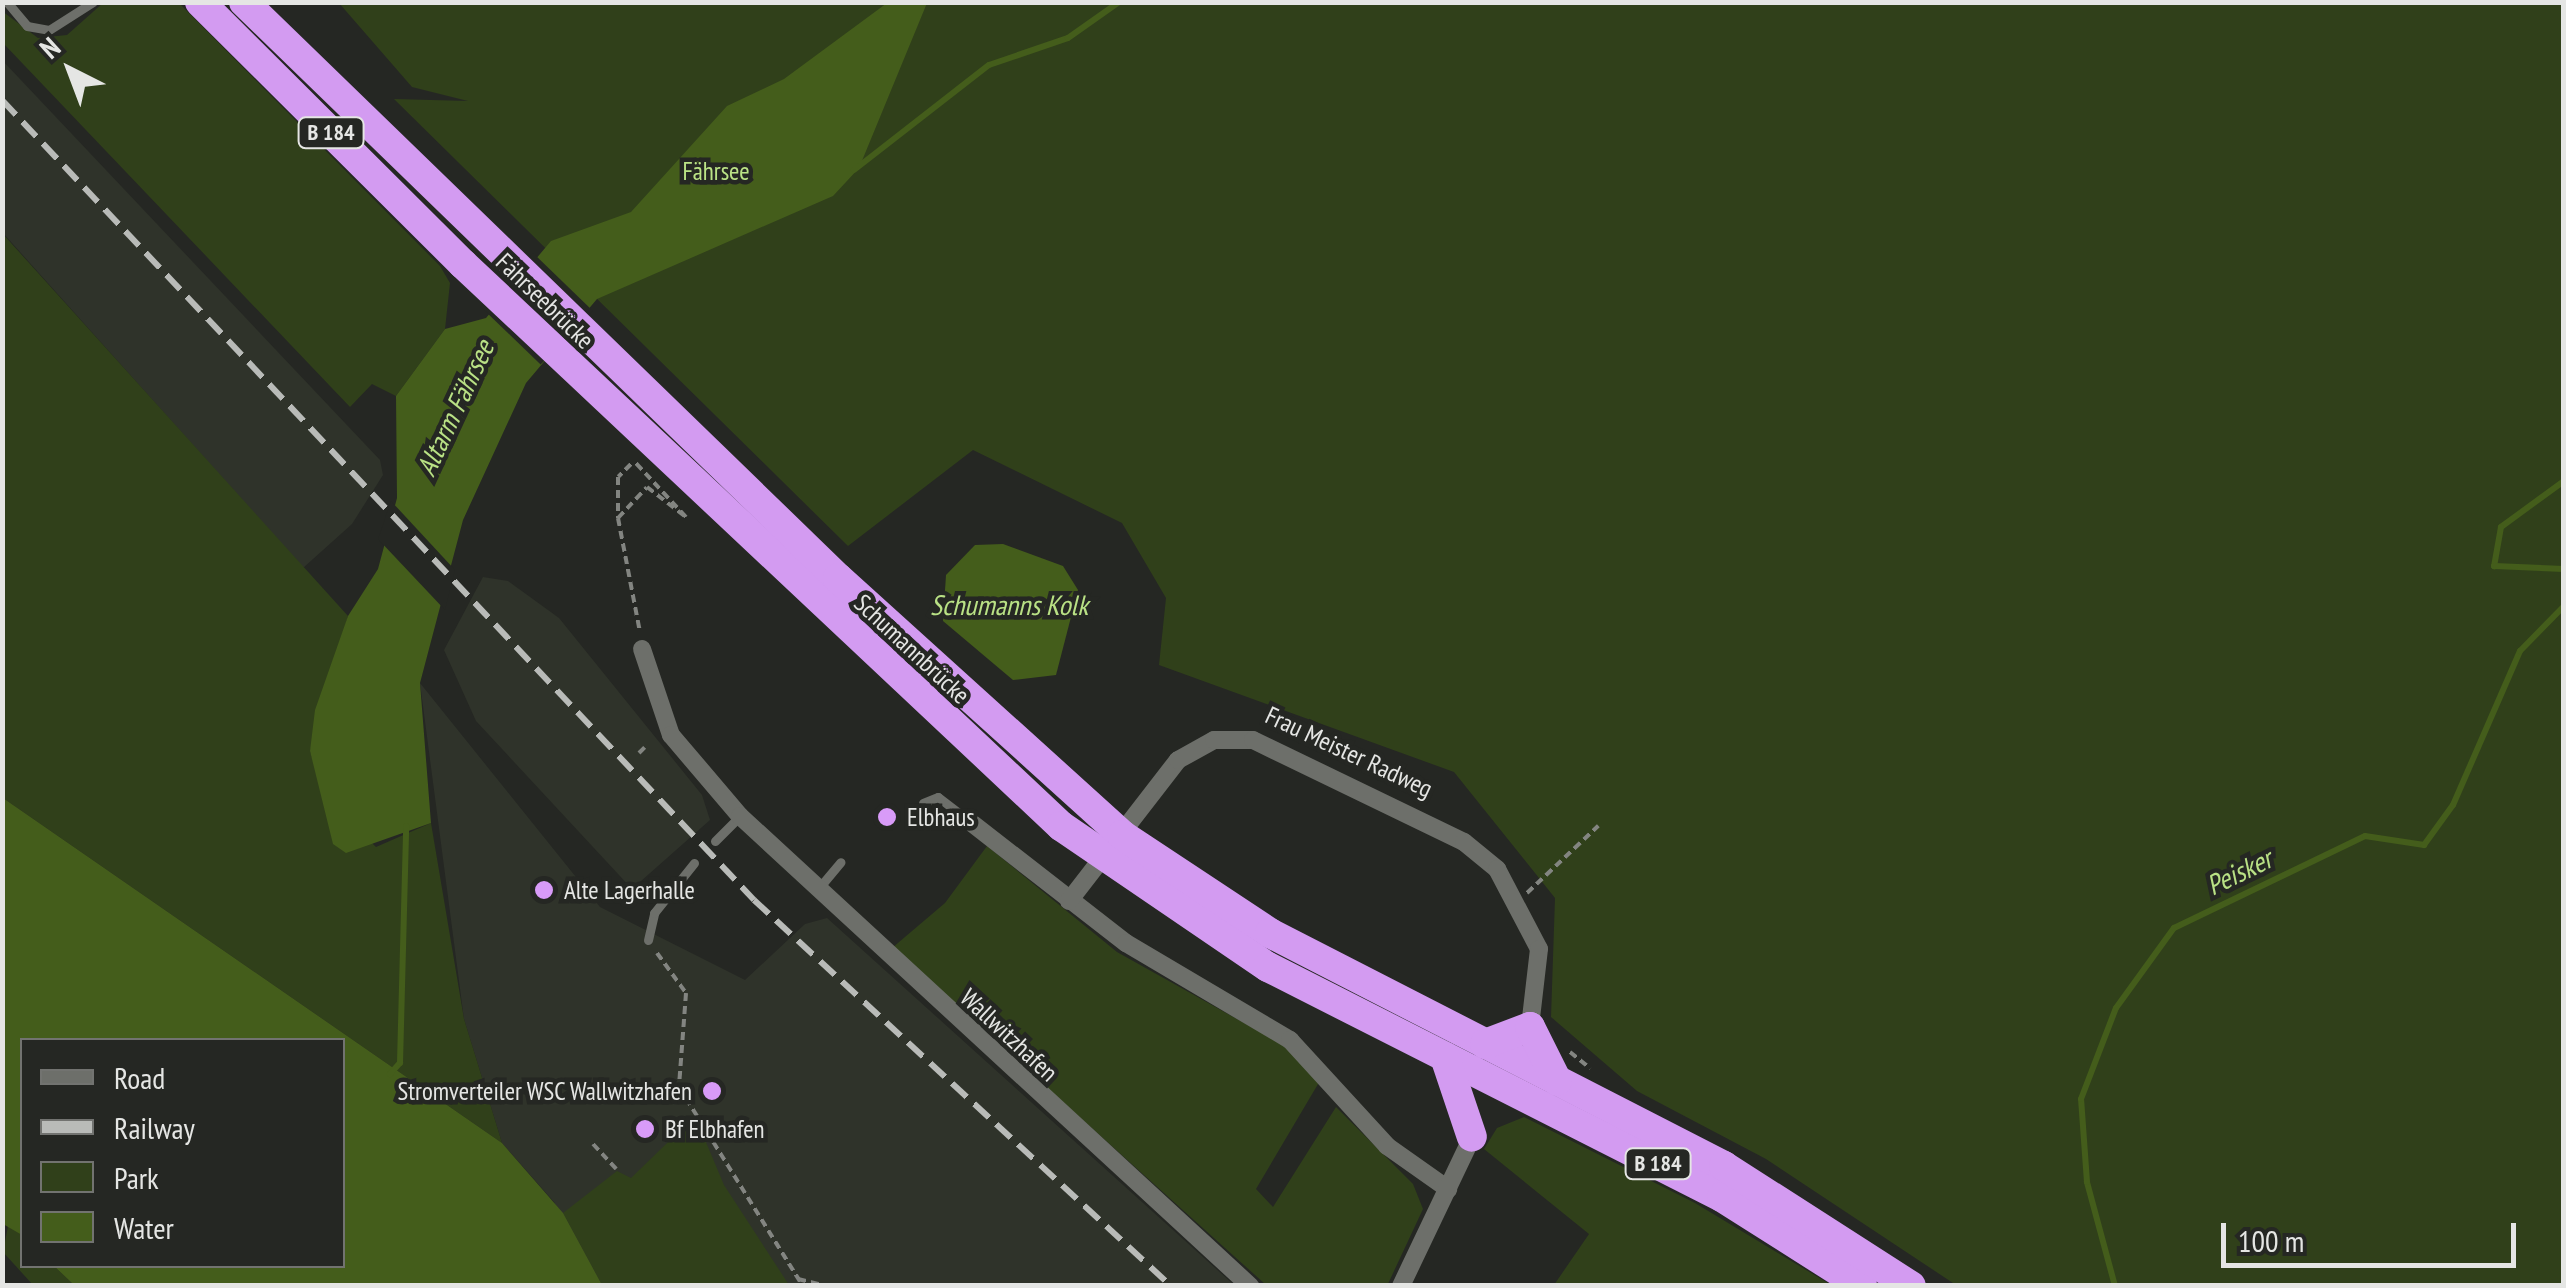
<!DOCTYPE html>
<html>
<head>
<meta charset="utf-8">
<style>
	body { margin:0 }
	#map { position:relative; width:2566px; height:1288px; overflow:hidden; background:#252723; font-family:"PT Sans Narrow",sans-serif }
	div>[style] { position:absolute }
	.built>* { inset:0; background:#2f332a }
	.green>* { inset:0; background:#30401a }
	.water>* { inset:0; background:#445d1b }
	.pier>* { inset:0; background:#252723; transform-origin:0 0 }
	.stream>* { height:6px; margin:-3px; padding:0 3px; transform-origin:3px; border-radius:3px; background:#445d1b }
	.path>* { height:4px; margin-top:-2px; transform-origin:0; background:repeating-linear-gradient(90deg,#838581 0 8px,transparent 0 13px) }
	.lane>* { height:9px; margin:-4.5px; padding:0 4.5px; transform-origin:4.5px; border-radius:4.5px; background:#6d6f6a }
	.street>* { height:18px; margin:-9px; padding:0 9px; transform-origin:9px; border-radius:9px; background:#6d6f6a }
	.highway>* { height:30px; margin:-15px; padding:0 15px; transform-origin:15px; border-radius:15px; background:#d39bf1 }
	.rail>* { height:6px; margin-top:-3px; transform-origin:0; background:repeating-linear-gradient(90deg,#b9bbb8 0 20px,transparent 0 30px) }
	.dots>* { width:28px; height:28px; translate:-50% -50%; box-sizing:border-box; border:5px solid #252723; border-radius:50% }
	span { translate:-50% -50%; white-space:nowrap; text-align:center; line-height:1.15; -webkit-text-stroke:9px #252723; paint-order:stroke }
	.shield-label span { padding:2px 8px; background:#252723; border:2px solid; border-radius:8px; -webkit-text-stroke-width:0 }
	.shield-label { font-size:22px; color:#e5e6e4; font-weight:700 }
	.park-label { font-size:25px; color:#bbe386 }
	.street-label { font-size:25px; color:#e5e6e4 }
	.poi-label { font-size:25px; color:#e5e6e4 }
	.left { translate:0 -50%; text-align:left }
	.right { translate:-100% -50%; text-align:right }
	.water-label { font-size:28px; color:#b9e185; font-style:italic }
	.frame { position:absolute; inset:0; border:5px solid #e5e6e4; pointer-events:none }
	.legend { position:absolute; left:20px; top:1038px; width:325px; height:230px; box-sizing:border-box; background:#252723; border:2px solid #727370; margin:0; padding:12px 18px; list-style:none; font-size:30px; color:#e5e6e4 }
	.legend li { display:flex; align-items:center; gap:20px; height:50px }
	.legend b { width:50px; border:2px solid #727370 }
	.north { position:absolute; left:20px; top:20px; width:100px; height:100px; -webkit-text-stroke:8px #252723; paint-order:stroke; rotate:318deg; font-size:28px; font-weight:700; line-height:40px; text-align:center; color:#e5e6e4 }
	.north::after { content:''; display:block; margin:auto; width:35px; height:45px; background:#e5e6e4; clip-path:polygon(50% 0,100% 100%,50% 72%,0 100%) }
	.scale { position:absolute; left:2221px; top:1223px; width:295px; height:45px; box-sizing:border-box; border:5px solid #e5e6e4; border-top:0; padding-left:12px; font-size:30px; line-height:35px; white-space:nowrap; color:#e5e6e4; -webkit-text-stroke:8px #252723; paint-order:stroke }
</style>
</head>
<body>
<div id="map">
	<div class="built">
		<div style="clip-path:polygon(2px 60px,380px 460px,383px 475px,352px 524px,303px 568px,3px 233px)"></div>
		<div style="clip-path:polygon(483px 577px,508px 581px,559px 618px,702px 795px,710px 820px,632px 889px,476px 721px,444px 650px)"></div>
		<div style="clip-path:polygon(420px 683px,600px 907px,745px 980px,805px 924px,827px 918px,1234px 1285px,602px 1285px,554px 1202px,502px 1143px,464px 1019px)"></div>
	</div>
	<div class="green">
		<div style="clip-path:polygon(103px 3px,179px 3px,440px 266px,450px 283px,445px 329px,396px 396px,372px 384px,350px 407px,3px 43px,2px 11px,38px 38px,67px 35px)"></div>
		<div style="clip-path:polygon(339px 3px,2563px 3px,2563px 1285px,1956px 1285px,1766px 1159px,1637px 1091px,1551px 1017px,1555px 898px,1454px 772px,1159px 665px,1166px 598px,1122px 523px,973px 450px,848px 546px,394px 99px,468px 101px,412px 87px)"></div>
		<div style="clip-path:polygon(2px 233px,348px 616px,310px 751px,324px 797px,376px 847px,431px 823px,464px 1019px,502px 1143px,3px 798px)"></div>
		<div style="clip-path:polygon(987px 846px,1117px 952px,1287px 1047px,1321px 1079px,1256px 1189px,1273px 1207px,1336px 1107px,1413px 1184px,1423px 1209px,1387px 1286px,1265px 1284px,892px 948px,945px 903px)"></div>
		<div style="clip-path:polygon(695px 1116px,724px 1185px,789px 1285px,602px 1285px,563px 1213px,617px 1171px,631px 1178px)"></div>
		<div style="clip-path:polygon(1524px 1117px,1695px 1203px,1831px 1285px,1554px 1285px,1589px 1234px,1484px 1149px,1497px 1128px)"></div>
		<div style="clip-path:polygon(9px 1221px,22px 1235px,22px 1266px,54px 1266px,74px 1285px,33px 1285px,3px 1252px)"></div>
	</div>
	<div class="water">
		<div style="clip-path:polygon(887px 3px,927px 3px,859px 168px,833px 196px,597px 299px,526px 383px,463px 520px,420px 683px,431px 823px,346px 853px,333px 844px,310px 751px,315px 710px,348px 616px,378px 569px,397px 498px,396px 396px,445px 329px,486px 318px,551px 241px,631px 212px,727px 106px,784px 79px)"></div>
		<div style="clip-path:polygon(1003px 544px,1063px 566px,1078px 590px,1056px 675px,1013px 680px,943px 621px,946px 575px,975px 545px)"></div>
		<div style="clip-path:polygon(3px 798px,502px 1143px,563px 1213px,602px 1285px,74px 1285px,54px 1266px,342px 1266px,342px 1040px,22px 1040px,22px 1235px,3px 1224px)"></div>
	</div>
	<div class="pier">
		<div style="left:533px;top:253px;width:83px;height:75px;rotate:44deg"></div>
		<div style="clip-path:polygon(391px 501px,455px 570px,445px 610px,378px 539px)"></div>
	</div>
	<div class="stream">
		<div style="left:854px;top:170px;width:171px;rotate:-37.9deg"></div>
		<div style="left:989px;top:65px;width:83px;rotate:-18.9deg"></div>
		<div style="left:1068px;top:38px;width:62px;rotate:-35.2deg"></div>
		<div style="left:2564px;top:481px;width:78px;rotate:143.9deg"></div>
		<div style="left:2501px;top:527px;width:40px;rotate:100deg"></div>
		<div style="left:2494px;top:566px;width:70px;rotate:2.5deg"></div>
		<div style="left:390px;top:1074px;width:15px;rotate:-48deg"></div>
		<div style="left:400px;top:1063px;width:237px;rotate:-88.5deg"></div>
		<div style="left:2115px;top:1286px;width:108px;rotate:-105.1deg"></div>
		<div style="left:2087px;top:1182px;width:83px;rotate:-94.1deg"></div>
		<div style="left:2081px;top:1099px;width:97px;rotate:-69deg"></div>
		<div style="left:2116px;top:1008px;width:99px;rotate:-54.1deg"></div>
		<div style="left:2174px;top:928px;width:212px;rotate:-25.7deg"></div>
		<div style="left:2365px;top:836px;width:60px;rotate:8.7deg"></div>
		<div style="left:2424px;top:845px;width:49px;rotate:-54.1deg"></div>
		<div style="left:2453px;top:805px;width:168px;rotate:-66.5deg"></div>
		<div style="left:2520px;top:651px;width:63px;rotate:-45.6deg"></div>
	</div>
	<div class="path">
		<div style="left:631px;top:464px;width:18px;rotate:135deg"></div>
		<div style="left:618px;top:477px;width:41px;rotate:90deg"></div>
		<div style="left:618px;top:518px;width:116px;rotate:79.1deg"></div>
		<div style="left:618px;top:518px;width:42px;rotate:-46.9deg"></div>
		<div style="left:647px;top:487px;width:49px;rotate:37.6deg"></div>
		<div style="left:686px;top:517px;width:76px;rotate:-132.9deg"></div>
		<div style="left:639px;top:753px;width:8px;rotate:-45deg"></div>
		<div style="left:1527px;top:893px;width:98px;rotate:-43.3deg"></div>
		<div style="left:657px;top:953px;width:49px;rotate:54.1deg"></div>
		<div style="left:686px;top:993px;width:94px;rotate:94.3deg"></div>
		<div style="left:679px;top:1087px;width:234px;rotate:58.1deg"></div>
		<div style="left:1570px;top:1052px;width:26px;rotate:39deg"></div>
		<div style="left:593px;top:1144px;width:34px;rotate:47deg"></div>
		<div style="left:798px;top:1279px;width:29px;rotate:14deg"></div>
	</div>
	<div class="lane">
		<div style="left:7px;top:2px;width:31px;rotate:50deg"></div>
		<div style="left:27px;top:26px;width:22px;rotate:10deg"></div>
		<div style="left:49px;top:30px;width:52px;rotate:-32.5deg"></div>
		<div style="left:923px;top:803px;width:16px;rotate:-22deg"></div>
		<div style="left:938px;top:797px;width:44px;rotate:37.6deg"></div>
		<div style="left:715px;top:841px;width:35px;rotate:-45deg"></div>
		<div style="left:818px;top:889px;width:35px;rotate:-50deg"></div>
		<div style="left:648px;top:940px;width:28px;rotate:-77deg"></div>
		<div style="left:654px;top:913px;width:64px;rotate:-51.3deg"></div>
	</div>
	<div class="street">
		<div style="left:642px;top:649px;width:91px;rotate:71.4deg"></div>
		<div style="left:671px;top:735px;width:106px;rotate:49.6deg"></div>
		<div style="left:740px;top:816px;width:694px;rotate:42.66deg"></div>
		<div style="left:973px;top:824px;width:194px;rotate:37.9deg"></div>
		<div style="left:1126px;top:943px;width:191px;rotate:30.6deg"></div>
		<div style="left:1290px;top:1040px;width:144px;rotate:47.5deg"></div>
		<div style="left:1387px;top:1146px;width:75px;rotate:35.2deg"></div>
		<div style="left:1069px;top:901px;width:178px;rotate:-52.3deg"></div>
		<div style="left:1178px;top:760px;width:41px;rotate:-29.1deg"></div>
		<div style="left:1214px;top:740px;width:39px"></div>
		<div style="left:1253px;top:740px;width:234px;rotate:25.8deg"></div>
		<div style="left:1464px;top:842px;width:43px;rotate:39.3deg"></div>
		<div style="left:1497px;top:869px;width:90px;rotate:62.3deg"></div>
		<div style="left:1539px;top:949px;width:79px;rotate:96.6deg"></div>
		<div style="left:1401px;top:1286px;width:165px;rotate:-64.5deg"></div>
	</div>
	<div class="highway">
		<div style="left:200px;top:2px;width:371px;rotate:44.9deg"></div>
		<div style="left:463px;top:264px;width:821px;rotate:43.22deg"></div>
		<div style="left:1061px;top:826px;width:250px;rotate:34.3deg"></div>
		<div style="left:1268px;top:967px;width:509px;rotate:26.87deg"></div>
		<div style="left:1722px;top:1197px;width:166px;rotate:32.4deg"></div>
		<div style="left:244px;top:2px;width:827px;rotate:44.12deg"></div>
		<div style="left:838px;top:578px;width:383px;rotate:42.1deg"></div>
		<div style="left:1122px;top:835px;width:178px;rotate:33.5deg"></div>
		<div style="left:1270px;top:933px;width:510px;rotate:27.17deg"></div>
		<div style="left:1724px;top:1166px;width:222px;rotate:32.7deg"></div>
		<div style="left:1485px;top:1044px;width:48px;rotate:-20.7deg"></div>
		<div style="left:1530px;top:1027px;width:60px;rotate:63.4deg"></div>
		<div style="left:1445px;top:1057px;width:84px;rotate:71.4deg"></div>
	</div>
	<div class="rail">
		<div style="left:2px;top:100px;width:1098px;rotate:46.77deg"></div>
		<div style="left:754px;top:900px;width:568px;rotate:42.79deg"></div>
	</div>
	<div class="dots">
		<div style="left:887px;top:817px;background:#d89bf8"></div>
		<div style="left:544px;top:890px;background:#d89bf8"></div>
		<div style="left:712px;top:1091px;background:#d89bf8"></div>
		<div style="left:645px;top:1129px;background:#d89bf8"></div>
	</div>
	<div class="shield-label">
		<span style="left:331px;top:133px">B 184</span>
		<span style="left:1658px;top:1164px">B 184</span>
	</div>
	<div class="park-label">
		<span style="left:716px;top:171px">Fährsee</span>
	</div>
	<div class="street-label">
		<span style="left:545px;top:301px;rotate:44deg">Fährseebrücke</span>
		<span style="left:912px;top:649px;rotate:43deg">Schumannbrücke</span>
		<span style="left:1349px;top:752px;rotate:25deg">Frau Meister Radweg</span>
		<span style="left:1009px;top:1035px;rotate:43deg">Wallwitzhafen</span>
	</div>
	<div class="poi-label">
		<span class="left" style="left:907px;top:817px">Elbhaus</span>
		<span class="left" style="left:564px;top:890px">Alte Lagerhalle</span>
		<span class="right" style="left:692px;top:1091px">Stromverteiler WSC Wallwitzhafen</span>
		<span class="left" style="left:665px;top:1129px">Bf Elbhafen</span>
	</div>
	<div class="water-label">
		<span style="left:455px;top:408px;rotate:-65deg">Altarm Fährsee</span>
		<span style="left:1009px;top:605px">Schumanns Kolk</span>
		<span style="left:2239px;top:872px;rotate:-26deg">Peisker</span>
	</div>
	<div class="frame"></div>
	<ul class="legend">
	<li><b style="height:12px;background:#6d6f6a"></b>Road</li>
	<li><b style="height:12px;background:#b9bbb8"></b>Railway</li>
	<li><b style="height:28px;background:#30401a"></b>Park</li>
	<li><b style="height:28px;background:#445d1b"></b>Water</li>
	</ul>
	<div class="north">N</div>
	<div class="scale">100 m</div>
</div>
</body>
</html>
